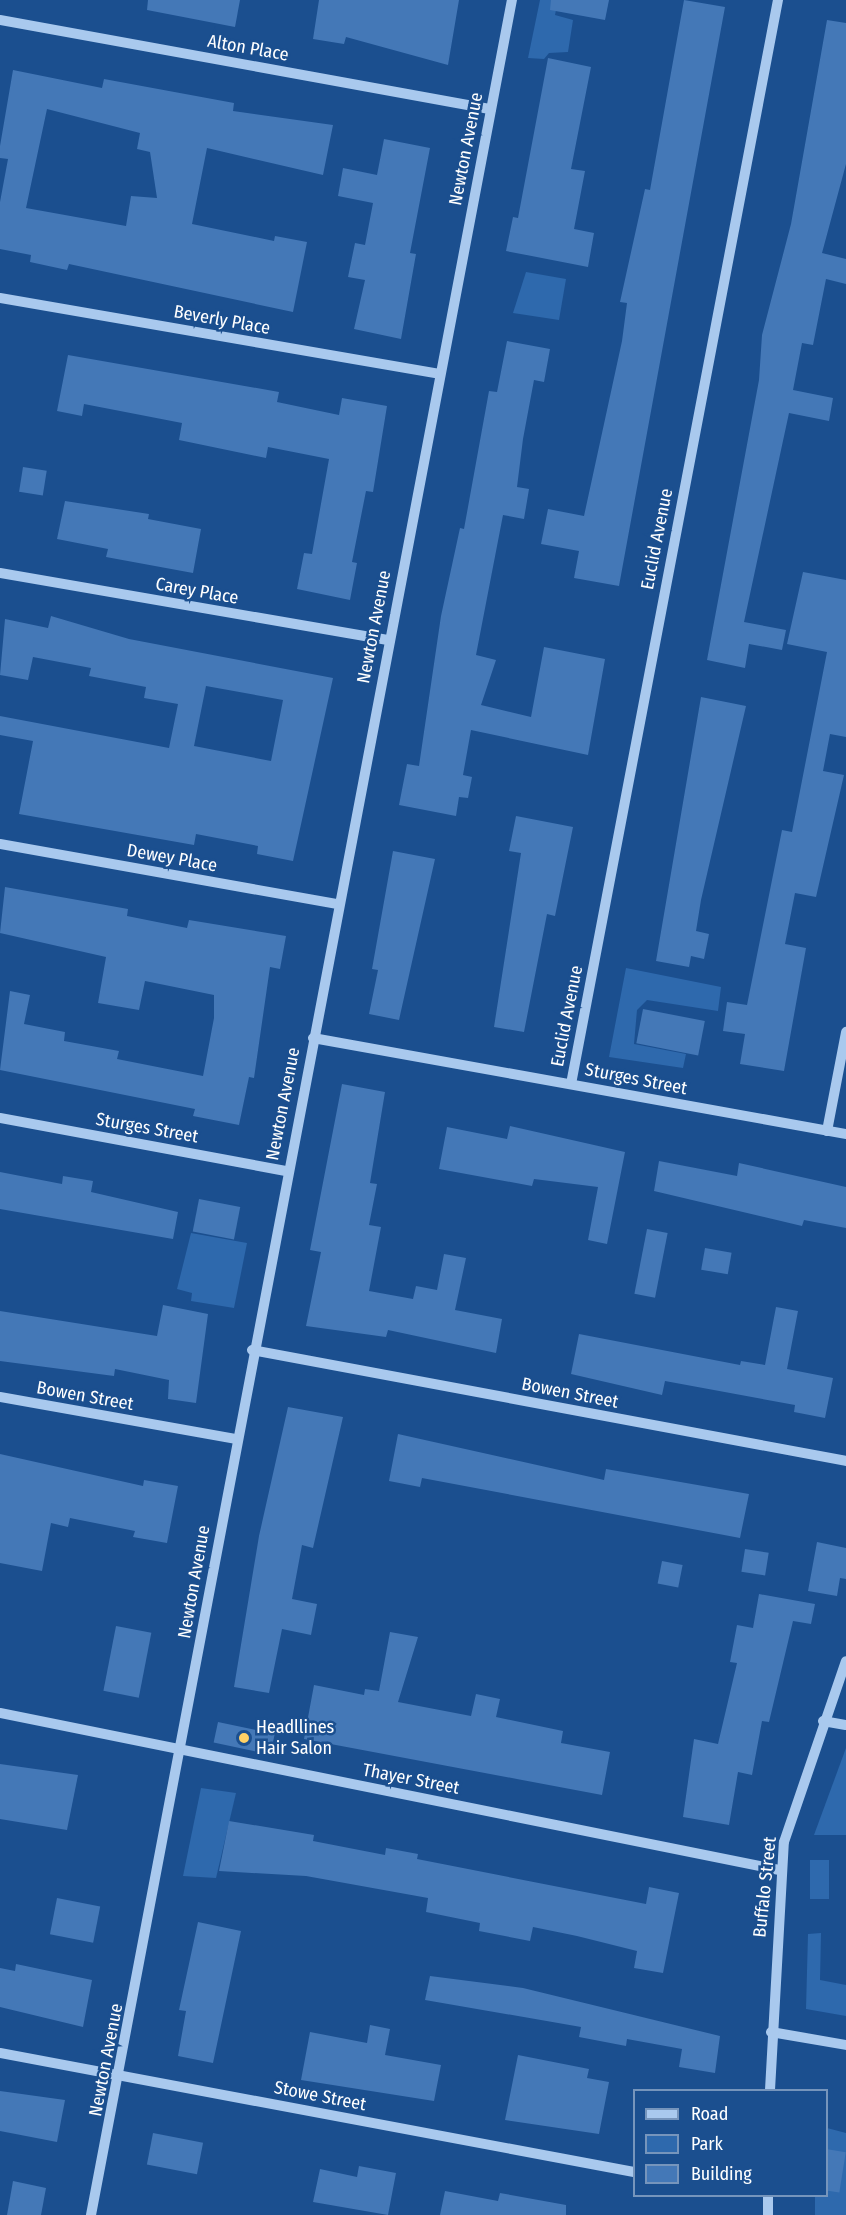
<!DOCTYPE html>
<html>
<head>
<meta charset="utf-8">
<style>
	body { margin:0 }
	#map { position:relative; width:846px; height:2215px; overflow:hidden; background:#1b4f8f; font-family:"Fira Sans Condensed",sans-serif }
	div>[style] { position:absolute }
	.green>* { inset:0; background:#2e69ad; transform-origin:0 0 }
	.building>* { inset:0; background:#4478b7; transform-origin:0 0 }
	.minor>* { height:10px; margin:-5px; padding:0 5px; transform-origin:5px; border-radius:5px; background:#a9c9ee }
	.dots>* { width:16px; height:16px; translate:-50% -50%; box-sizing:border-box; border:3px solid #1b4f8f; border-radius:50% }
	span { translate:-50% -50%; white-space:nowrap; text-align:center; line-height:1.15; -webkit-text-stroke:5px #1b4f8f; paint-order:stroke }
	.street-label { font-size:18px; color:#fff }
	.poi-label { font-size:18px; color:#fff }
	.left { translate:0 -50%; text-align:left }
	.legend { position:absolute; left:633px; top:2089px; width:195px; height:108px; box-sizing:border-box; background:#1b4f8f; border:2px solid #7695bc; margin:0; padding:8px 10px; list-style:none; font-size:18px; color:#fff }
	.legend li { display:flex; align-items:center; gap:12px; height:30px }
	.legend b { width:30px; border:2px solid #7695bc }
</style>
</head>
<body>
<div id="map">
	<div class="green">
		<div style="clip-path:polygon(540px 0,558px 0,555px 15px,573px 20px,568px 52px,549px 53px,544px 59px,528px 58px)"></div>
		<div style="clip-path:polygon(526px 272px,566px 279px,559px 320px,513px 313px)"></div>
		<div style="clip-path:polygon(626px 968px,721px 987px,718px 1011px,647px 1000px,637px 1010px,634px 1044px,686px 1054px,683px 1068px,609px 1057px)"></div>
		<div style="clip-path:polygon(191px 1233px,247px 1243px,234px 1308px,191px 1301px,192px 1293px,177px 1289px)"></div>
		<div style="clip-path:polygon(846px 1748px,846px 1835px,814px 1835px)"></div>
		<div style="clip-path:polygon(201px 1788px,236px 1793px,216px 1878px,183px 1876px)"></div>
		<div style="left:810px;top:1860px;width:19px;height:39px"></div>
		<div style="clip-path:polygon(821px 1933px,820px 1980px,846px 1985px,846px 2016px,806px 2009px,808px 1934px)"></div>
		<div style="clip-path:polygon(827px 2128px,846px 2133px,846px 2215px,815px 2215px,815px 2196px,826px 2196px)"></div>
	</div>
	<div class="building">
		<div style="clip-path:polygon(148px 0,240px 0,235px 27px,147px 10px)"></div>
		<div style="clip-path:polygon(319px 0,459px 0,448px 65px,346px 37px,344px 44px,313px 39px)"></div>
		<div style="clip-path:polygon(551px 0,609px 0,605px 20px,550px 10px)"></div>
		<div style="clip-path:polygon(684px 0,725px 7px,619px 586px,574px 578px,579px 551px,541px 544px,548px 509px,584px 516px,622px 341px,627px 303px,620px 302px,645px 189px,650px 190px)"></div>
		<div style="clip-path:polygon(827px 20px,846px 23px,846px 164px,822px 253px,846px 259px,846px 284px,826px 279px,813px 345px,802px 343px,793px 390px,833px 398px,829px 421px,789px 413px,744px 622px,786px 630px,782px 650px,749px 644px,745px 668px,707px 660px,759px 380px,762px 335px,791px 224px)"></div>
		<div style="clip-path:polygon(548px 58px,591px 67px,571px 169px,585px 171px,574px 229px,594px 233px,588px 267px,506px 251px,513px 217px,518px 218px)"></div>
		<div style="clip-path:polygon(evenodd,13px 70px,102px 88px,104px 79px,234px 103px,233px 111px,333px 125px,323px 175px,207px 148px,192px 224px,274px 241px,275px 236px,307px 242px,293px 312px,69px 264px,67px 270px,30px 262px,31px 255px,0 249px,0 202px,8px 159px,0 158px,0 146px,13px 70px,47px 109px,140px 133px,137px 149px,150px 152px,157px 198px,131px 196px,126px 226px,26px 208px,47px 109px)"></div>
		<div style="clip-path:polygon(384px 139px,430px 148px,410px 253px,416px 254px,401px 339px,354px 329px,365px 280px,348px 277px,355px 243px,365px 245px,373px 203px,338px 196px,343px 168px,377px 175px)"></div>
		<div style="clip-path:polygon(507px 341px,550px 349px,544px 382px,534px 380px,523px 439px,517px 487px,529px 489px,524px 519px,503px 515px,476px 655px,496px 660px,481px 705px,531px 717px,544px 647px,605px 659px,588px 755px,471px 730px,463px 775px,472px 777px,468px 798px,459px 797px,456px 816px,399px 805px,407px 764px,419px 766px,441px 616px,460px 528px,464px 529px,489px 391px,497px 392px)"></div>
		<div style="clip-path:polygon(68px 355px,279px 392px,277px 402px,339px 415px,342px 398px,387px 406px,373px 492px,366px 491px,352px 562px,357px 563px,350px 600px,297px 589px,304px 553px,312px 554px,329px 459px,268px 447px,266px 458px,179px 440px,182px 423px,84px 404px,82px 416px,57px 411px)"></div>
		<div style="left:23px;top:467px;width:24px;height:25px;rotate:9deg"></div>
		<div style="clip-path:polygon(65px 501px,149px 514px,148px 519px,201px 529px,193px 573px,106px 557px,108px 549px,57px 539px)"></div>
		<div style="clip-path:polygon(803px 572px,846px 580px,846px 737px,830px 734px,823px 771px,844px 775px,816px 897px,795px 893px,785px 944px,806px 948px,784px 1071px,740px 1064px,745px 1034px,723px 1031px,727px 1002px,747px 1005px,782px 830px,792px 832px,827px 652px,787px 644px)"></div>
		<div style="clip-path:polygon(evenodd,51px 616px,129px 639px,333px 678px,293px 861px,257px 854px,258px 846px,196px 834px,194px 845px,19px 814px,33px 741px,0 735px,0 716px,169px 748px,178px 704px,144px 698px,146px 687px,89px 676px,91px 668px,33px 657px,28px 680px,0 675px,5px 619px,48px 628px,51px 616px,206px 686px,283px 700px,271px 761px,194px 746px,206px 686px)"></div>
		<div style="clip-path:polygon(701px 697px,746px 706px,701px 900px,696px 931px,709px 934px,704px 959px,691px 956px,689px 967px,656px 961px)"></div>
		<div style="clip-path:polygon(516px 816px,573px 827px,555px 916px,547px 914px,524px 1032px,494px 1027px,521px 853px,509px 851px)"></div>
		<div style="clip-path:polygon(393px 851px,435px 859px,399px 1020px,369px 1014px,378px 970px,372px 969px)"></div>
		<div style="clip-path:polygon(5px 887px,128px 909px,127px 916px,187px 928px,189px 920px,286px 936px,280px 969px,270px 967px,254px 1078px,249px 1077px,239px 1125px,193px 1116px,195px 1109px,0 1070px,10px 991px,30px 995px,24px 1024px,65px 1032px,64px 1041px,119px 1051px,117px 1059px,203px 1076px,214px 1018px,214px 995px,145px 981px,139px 1010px,98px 1003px,106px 957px,0 933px)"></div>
		<div style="left:643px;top:1009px;width:63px;height:35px;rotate:11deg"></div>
		<div style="clip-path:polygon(342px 1084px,385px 1092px,370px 1183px,377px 1184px,369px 1225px,381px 1227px,369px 1291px,413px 1299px,416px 1286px,437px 1290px,444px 1254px,466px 1258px,455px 1310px,502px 1319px,496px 1353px,388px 1330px,386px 1337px,306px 1326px,321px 1252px,310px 1250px)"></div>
		<div style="clip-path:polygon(510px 1126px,625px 1152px,607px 1244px,588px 1240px,598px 1187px,534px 1179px,532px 1186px,439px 1169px,447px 1127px,507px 1139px)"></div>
		<div style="clip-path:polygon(659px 1161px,737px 1176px,739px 1163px,846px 1187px,846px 1228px,804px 1220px,802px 1226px,654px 1191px)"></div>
		<div style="clip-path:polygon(0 1172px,62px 1184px,63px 1176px,93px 1181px,91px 1192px,178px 1212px,173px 1239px,0 1209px)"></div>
		<div style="left:199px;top:1199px;width:42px;height:33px;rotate:11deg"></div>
		<div style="left:647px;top:1229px;width:21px;height:66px;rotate:11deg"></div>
		<div style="left:705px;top:1248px;width:27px;height:22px;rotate:10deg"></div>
		<div style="clip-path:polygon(163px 1305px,208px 1314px,196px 1403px,168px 1399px,169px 1380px,115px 1369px,114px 1376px,0 1361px,0 1311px,157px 1336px)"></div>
		<div style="clip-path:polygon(776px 1307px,798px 1311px,787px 1369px,833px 1378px,825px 1418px,794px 1412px,795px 1405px,665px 1381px,662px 1395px,571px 1374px,579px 1334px,740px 1365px,741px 1361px,765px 1365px)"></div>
		<div style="clip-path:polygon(288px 1407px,343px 1417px,313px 1548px,302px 1545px,292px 1599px,317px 1604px,311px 1635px,282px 1629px,269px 1693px,234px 1687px,259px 1536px)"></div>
		<div style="clip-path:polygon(398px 1434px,604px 1480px,606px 1469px,749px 1494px,740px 1538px,422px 1478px,420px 1487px,389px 1481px)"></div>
		<div style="clip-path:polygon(0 1454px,143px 1486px,144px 1480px,178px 1486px,167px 1543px,133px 1537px,135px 1531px,70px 1518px,68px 1527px,51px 1523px,42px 1571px,0 1563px)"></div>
		<div style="clip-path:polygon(817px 1542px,846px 1548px,846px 1579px,840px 1578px,837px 1596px,808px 1591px)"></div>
		<div style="left:745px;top:1549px;width:24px;height:23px;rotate:9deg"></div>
		<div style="left:662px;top:1561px;width:21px;height:23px;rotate:11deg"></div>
		<div style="clip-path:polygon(759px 1594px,815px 1604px,811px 1624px,793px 1621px,769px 1722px,762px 1721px,752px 1775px,738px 1772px,729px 1825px,683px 1817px,694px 1739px,718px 1744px,737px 1663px,730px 1662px,737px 1625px,753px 1628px)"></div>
		<div style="left:116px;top:1626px;width:36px;height:66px;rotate:11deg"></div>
		<div style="clip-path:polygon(390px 1632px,418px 1637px,398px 1702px,471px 1716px,476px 1694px,500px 1699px,496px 1717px,563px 1731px,561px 1743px,610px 1752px,602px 1795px,304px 1739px,314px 1685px,364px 1695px,365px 1689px,379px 1691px)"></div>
		<div style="left:218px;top:1722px;width:58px;height:21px;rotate:12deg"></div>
		<div style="clip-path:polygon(0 1764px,78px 1775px,67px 1830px,0 1819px)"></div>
		<div style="clip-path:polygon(229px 1821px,314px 1835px,313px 1841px,385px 1855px,386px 1848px,418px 1854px,417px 1859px,646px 1904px,649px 1887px,679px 1893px,663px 1973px,634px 1968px,637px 1951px,577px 1936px,533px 1927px,530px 1941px,479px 1931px,480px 1923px,426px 1912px,428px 1898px,306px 1876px,219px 1871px)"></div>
		<div style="left:57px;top:1898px;width:44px;height:37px;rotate:11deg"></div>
		<div style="clip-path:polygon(198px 1922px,241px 1931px,213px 2063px,178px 2056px,186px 2011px,179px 2010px)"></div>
		<div style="clip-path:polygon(16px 1964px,92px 1980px,83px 2027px,0 2007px,0 1968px,15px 1971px)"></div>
		<div style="clip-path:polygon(430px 1976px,523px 1988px,720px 2036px,715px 2073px,679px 2067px,682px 2049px,627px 2039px,626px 2046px,579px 2037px,581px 2027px,425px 2000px)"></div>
		<div style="clip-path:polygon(370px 2025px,390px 2029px,385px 2055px,441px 2065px,434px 2101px,301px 2080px,310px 2032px,367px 2043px)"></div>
		<div style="clip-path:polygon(518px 2055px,589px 2069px,587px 2078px,609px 2082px,599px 2134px,505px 2120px)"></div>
		<div style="clip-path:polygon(0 2091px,65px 2100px,57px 2142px,0 2131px)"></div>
		<div style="left:153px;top:2133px;width:51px;height:32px;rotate:11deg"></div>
		<div style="left:826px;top:2149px;width:20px;height:41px;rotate:9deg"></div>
		<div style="clip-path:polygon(359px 2166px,396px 2173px,388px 2215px,313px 2202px,320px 2169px,357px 2177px)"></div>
		<div style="clip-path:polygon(13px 2181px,46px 2188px,41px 2215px,7px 2215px)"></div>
		<div style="clip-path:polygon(445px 2191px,498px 2201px,500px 2193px,566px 2205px,566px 2215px,440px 2215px)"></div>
	</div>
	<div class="minor">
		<div style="left:0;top:20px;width:499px;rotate:10.3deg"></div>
		<div style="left:0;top:298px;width:446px;rotate:9.8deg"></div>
		<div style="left:0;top:573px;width:395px;rotate:9.8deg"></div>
		<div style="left:0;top:844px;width:343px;rotate:10.1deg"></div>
		<div style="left:313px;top:1038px;width:542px;rotate:10.21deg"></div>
		<div style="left:571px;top:1084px;width:1104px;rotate:-79.19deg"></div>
		<div style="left:0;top:1118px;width:292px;rotate:10.5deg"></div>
		<div style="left:827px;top:1131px;width:101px;rotate:-79.1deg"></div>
		<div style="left:252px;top:1350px;width:604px;rotate:10.58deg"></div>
		<div style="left:0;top:1397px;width:239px;rotate:10.1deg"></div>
		<div style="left:0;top:1713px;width:795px;rotate:11.39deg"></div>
		<div style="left:823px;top:1721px;width:23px;rotate:10deg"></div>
		<div style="left:771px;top:2032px;width:76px;rotate:9.8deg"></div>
		<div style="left:0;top:2053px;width:645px;rotate:10.63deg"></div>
		<div style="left:770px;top:2090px;width:248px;rotate:-86.8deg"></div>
		<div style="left:784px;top:1842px;width:191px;rotate:-71.1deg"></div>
		<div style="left:768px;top:2196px;width:19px;rotate:90deg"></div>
		<div style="left:91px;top:2215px;width:2255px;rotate:-79.24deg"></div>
	</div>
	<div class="dots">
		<div style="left:244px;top:1738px;background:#ffd166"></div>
	</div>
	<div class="street-label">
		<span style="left:248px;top:48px;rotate:10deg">Alton Place</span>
		<span style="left:466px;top:149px;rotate:-79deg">Newton Avenue</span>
		<span style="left:222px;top:320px;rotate:10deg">Beverly Place</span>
		<span style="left:657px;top:539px;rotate:-79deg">Euclid Avenue</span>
		<span style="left:197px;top:591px;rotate:10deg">Carey Place</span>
		<span style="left:374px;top:627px;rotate:-79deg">Newton Avenue</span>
		<span style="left:172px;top:858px;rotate:10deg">Dewey Place</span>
		<span style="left:567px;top:1016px;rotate:-79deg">Euclid Avenue</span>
		<span style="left:636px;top:1079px;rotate:11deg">Sturges Street</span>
		<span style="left:283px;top:1104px;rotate:-79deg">Newton Avenue</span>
		<span style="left:147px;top:1128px;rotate:10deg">Sturges Street</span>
		<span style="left:570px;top:1393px;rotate:11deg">Bowen Street</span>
		<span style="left:85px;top:1396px;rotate:10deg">Bowen Street</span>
		<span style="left:194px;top:1582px;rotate:-80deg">Newton Avenue</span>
		<span style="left:411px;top:1779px;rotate:11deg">Thayer Street</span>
		<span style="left:765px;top:1887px;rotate:-84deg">Buffalo Street</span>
		<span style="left:106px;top:2060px;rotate:-79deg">Newton Avenue</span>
		<span style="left:320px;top:2096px;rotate:11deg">Stowe Street</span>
	</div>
	<div class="poi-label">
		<span class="left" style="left:256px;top:1738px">Headllines<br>Hair Salon</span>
	</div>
	<ul class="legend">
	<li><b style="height:8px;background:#a9c9ee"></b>Road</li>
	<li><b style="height:16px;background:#2e69ad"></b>Park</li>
	<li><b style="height:16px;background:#4478b7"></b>Building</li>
	</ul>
</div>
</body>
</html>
